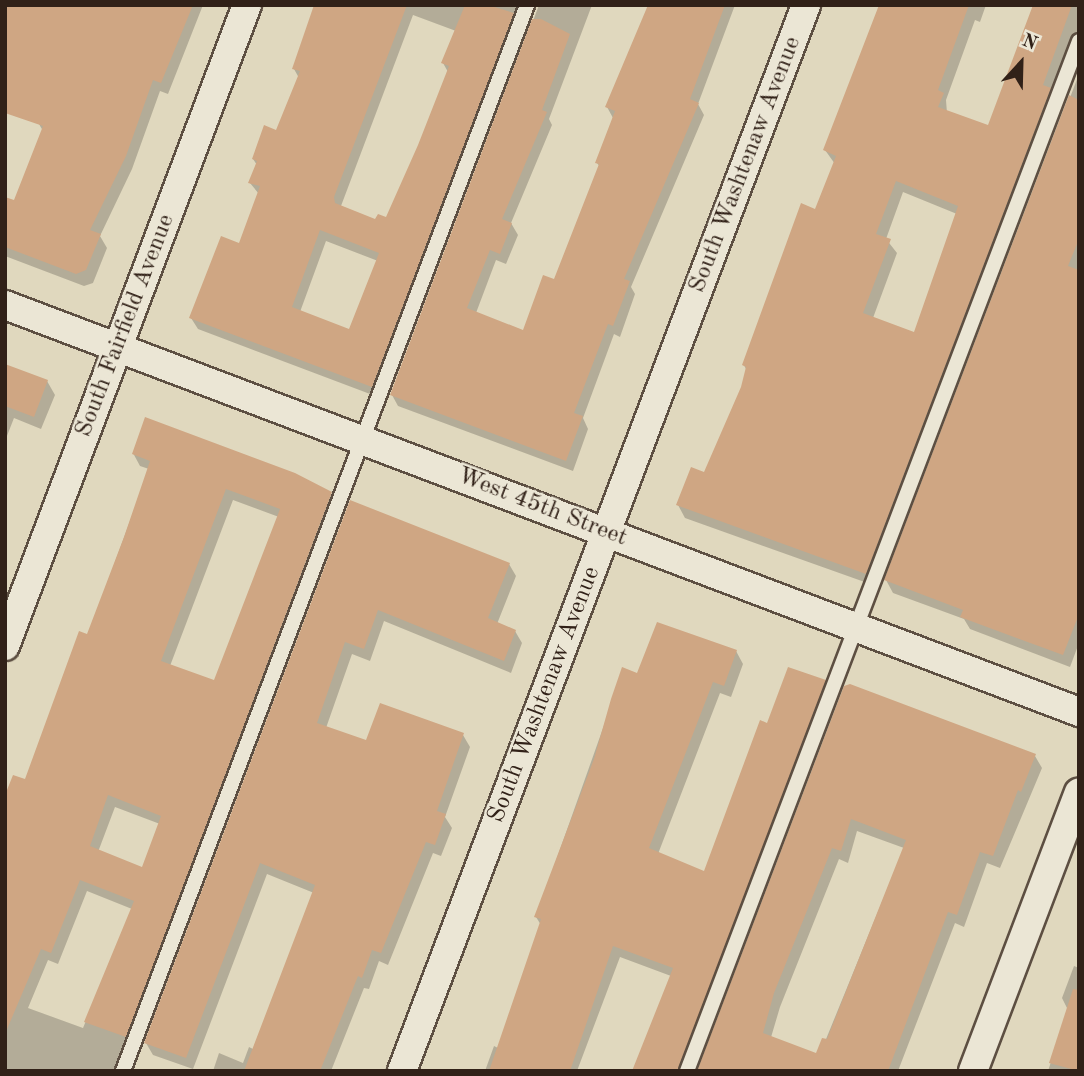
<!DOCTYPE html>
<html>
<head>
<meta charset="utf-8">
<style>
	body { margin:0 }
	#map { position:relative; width:1084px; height:1076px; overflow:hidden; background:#e0d8be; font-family:"Old Standard TT",serif }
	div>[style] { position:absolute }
	.shadow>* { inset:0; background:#0003 }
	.building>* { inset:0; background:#cfa683 }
	.roads { filter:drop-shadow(2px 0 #5d4f42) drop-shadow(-2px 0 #5d4f42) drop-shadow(0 2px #5d4f42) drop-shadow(0 -2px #5d4f42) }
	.service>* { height:14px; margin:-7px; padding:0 7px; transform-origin:7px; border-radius:7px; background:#ebe6d5 }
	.minor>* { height:28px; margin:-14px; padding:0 14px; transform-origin:14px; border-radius:14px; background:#ebe6d5 }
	span { translate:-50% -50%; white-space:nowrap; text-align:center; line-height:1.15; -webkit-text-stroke:5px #ebe6d5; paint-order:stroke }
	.street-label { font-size:24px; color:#312118 }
	.frame { position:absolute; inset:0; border:7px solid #312118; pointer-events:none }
	.north { position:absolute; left:986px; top:28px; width:70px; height:70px; -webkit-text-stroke:5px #ebe6d5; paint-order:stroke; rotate:22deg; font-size:19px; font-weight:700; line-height:28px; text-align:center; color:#312118 }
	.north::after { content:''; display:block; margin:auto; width:24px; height:32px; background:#312118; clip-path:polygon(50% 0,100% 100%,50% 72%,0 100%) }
</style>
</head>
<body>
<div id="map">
	<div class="shadow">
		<div style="clip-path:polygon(101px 5px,203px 5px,168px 94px,160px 91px,132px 169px,100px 236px,107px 248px,93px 283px,84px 286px,5px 256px,5px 199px,15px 203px,43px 131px,39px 124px)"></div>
		<div style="clip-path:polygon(evenodd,321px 5px,592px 5px,549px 119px,552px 125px,511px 223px,518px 235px,506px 264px,496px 260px,476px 313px,524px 332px,555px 281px,600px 167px,597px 163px,613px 118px,607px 107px,650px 5px,735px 5px,698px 104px,704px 115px,631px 287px,635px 294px,620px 337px,614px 334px,583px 418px,588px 429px,573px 471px,398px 406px,392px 395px,539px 5px,524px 13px,378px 397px,198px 329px,191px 318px,241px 245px,259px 194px,250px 183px,257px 165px,253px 159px,277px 132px,299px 78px,294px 69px,321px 5px,413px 15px,456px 31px,443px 63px,448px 72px,420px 146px,387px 220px,376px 221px,341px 206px,413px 15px,321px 5px,326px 241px,378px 261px,350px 332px,300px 312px,326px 241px)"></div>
		<div style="clip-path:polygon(evenodd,880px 5px,986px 5px,980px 22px,975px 20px,946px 100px,947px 113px,990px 127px,1034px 5px,1079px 5px,1079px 49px,873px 585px,685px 518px,678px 505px,705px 474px,742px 388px,747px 371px,744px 365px,816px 211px,835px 164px,825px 150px,880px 5px,903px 192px,957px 214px,915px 335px,873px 318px,897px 253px,886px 239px,903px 192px)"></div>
		<div style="clip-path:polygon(1079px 74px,1079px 643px,1070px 667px,970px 629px,964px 619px,893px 593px,886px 580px)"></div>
		<div style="clip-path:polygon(5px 366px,47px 381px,55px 395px,41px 429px,14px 418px,5px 441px)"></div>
		<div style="clip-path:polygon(evenodd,133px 453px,331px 494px,338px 506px,121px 1071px,5px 1071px,5px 819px,26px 782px,88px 636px,149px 469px,140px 466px,133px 453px,233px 500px,279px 517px,215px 683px,170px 666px,233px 500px,133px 453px,115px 807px,160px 824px,143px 869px,98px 852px,115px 807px,133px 453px,87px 891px,132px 909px,83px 1028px,28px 1008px,48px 960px,58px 964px,87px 891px)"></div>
		<div style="clip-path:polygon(351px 502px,509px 564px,516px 576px,497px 624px,515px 631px,522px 643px,511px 673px,384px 621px,370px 661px,352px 654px,326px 728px,367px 742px,463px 735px,470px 747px,445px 817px,452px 828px,441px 856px,433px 853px,388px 965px,379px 961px,369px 989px,364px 988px,331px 1071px,213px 1071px,219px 1053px,243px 1063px,249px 1047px,253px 1049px,314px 893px,267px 874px,193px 1069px,153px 1055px,146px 1043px)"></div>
		<div style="clip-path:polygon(736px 651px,743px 664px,731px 697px,720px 693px,658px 854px,705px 873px,768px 725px,824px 681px,832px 694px,688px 1071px,633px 1071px,671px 976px,620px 957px,577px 1071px,485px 1071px,494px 1046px,498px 1048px,541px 925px,536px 917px,624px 669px,638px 675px)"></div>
		<div style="clip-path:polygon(845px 687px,1035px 756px,1042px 768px,1000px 868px,987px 863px,964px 927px,955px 923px,898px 1071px,813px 1071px,904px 848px,857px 831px,848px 863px,839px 859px,780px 1007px,761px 1071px,699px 1071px)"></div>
		<div style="clip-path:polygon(1074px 966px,1079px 968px,1079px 1071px,1048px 1071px,1068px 1010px,1062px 998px)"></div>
	</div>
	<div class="building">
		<div style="clip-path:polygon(5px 5px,193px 5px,161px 83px,153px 80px,126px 156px,90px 230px,101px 234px,86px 270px,76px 274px,5px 247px,5px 197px,14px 200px,43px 126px,5px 113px)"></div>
		<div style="clip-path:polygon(evenodd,314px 5px,407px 5px,334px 197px,335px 203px,375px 219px,378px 214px,386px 217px,418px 145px,449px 66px,441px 63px,465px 5px,488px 5px,514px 13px,372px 387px,189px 318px,221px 236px,239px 243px,260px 186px,248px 183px,257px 161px,252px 159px,264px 125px,276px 130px,300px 71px,292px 69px,314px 5px,320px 230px,379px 253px,349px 329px,292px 307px,320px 230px)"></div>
		<div style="clip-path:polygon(648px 5px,725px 5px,690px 99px,699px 103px,624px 279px,630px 281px,613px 326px,608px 324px,574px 413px,583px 416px,566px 461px,390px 395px,532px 19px,541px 19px,570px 34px,542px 110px,547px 112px,502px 219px,512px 223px,500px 254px,490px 250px,467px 308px,523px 330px,543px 275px,554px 279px,599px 164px,595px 163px,615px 111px,605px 107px)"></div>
		<div style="clip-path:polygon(evenodd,879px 5px,969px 5px,938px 90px,944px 93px,938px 107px,988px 125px,1033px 5px,1072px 5px,1043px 85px,1051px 88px,866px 574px,676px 505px,691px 467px,704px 472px,741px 387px,746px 367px,742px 365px,801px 203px,815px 209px,836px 156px,823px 150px,879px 5px,896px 181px,958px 206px,914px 332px,863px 313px,891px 239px,876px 234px,896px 181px)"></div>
		<div style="clip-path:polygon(1069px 95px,1079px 100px,1079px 239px,1068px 266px,1079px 270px,1079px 614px,1063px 655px,960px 617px,963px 610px,884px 580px)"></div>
		<div style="clip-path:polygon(5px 364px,48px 380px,34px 417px,5px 406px)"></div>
		<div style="clip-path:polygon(evenodd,145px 417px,295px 473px,332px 492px,126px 1037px,84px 1022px,134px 901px,80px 880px,51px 953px,41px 949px,5px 1034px,5px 795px,13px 775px,25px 779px,79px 631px,87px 634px,124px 537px,150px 461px,132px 454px,145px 417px,226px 489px,280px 509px,214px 680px,161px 661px,226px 489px,145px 417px,108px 795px,161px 816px,142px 867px,90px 846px,108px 795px)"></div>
		<div style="clip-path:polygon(350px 500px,510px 563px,488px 618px,516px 630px,504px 661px,378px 610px,364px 649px,345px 642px,317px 723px,366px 740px,380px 703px,464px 733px,437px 811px,446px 814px,435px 845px,426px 842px,381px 953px,372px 950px,362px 978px,358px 976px,320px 1071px,244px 1071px,315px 885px,260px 863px,186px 1058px,144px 1043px)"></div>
		<div style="clip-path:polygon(657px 622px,737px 650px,724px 686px,713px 682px,649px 848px,704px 871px,760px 720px,767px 723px,788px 667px,826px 680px,678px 1071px,632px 1071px,673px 968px,613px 946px,570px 1071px,489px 1071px,541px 919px,534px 917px,594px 759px,611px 699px,622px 667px,637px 673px)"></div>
		<div style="clip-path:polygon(evenodd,850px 684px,1036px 754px,1021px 792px,1018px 790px,993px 856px,980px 852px,957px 915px,948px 912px,888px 1071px,697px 1071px,844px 686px,850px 684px,851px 819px,906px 840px,827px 1039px,822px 1038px,816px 1053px,763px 1033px,774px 993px,832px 848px,841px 851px,851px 819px)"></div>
		<div style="clip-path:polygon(1073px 989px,1079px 990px,1079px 1071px,1049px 1063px)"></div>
	</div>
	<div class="roads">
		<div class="service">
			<div style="left:123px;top:1071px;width:1140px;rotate:-69.24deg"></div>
			<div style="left:687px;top:1071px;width:1102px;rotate:-69.16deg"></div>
		</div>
		<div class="minor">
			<div style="left:5px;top:305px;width:1149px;rotate:20.75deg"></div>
			<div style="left:5px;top:646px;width:685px;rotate:-69.32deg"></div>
			<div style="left:402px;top:1071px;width:1140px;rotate:-69.24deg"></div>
			<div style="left:973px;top:1071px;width:298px;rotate:-69.2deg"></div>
		</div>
	</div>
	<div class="street-label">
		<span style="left:746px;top:165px;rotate:-69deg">South Washtenaw Avenue</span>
		<span style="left:126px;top:326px;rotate:-69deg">South Fairfield Avenue</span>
		<span style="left:542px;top:508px;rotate:21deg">West 45th Street</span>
		<span style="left:545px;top:695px;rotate:-69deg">South Washtenaw Avenue</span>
	</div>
	<div class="frame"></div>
	<div class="north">N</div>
</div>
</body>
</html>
